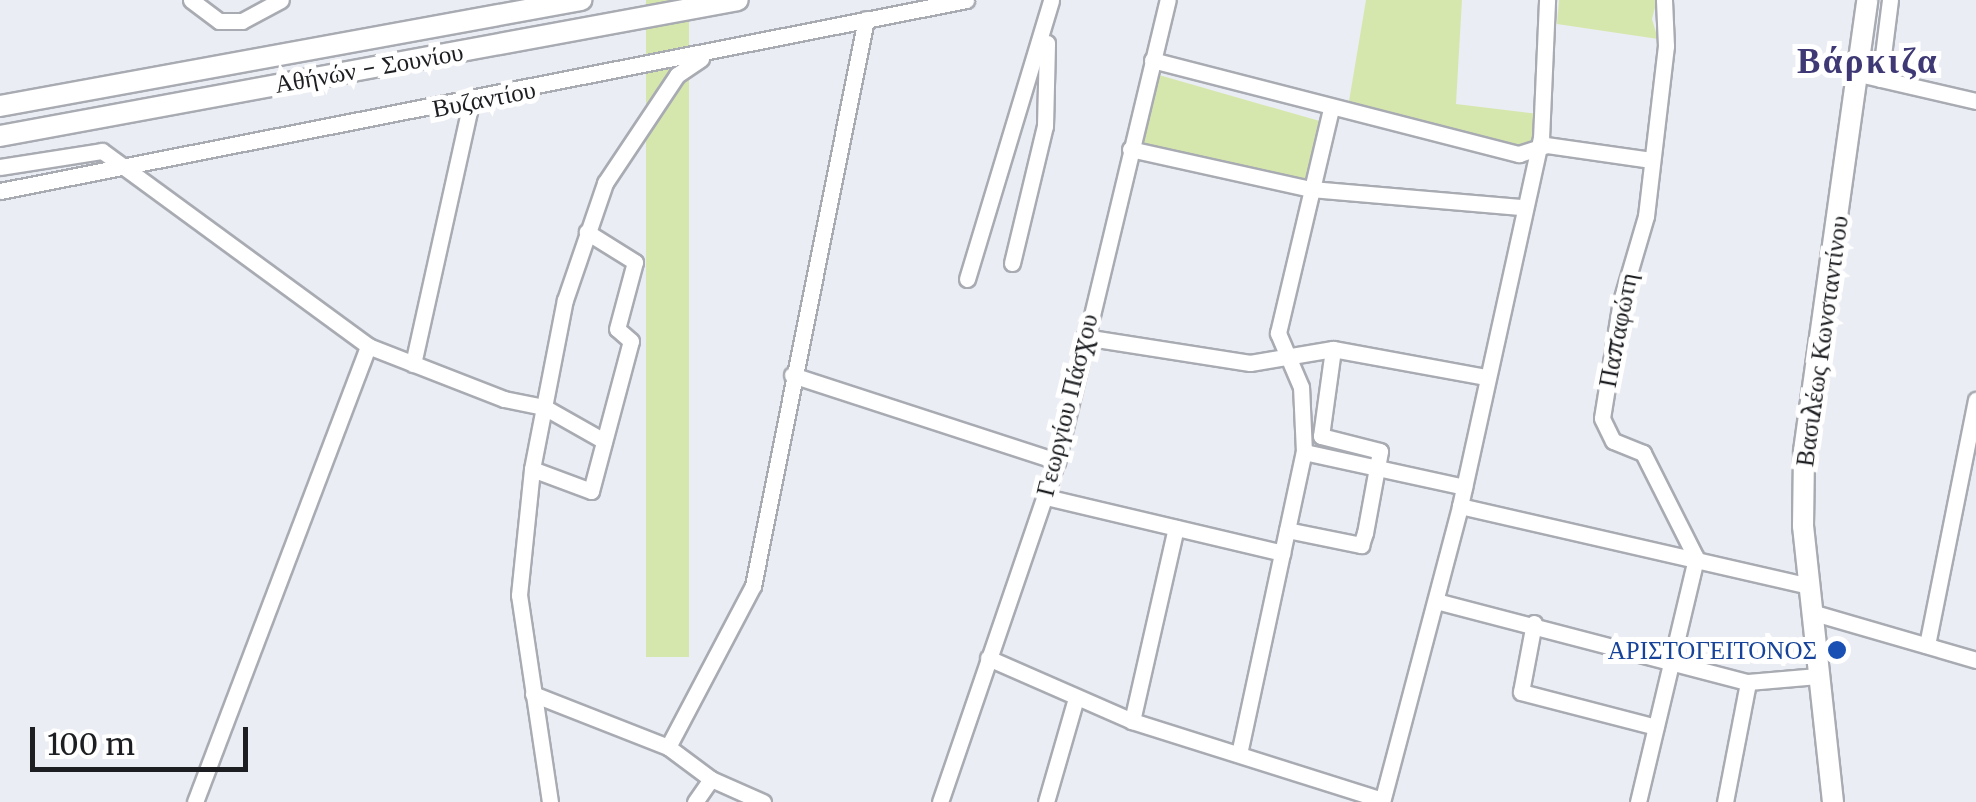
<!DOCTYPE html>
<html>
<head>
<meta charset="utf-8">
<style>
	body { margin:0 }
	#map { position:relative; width:1976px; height:802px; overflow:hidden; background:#ebedf5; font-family:Merriweather,serif }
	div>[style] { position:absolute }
	.green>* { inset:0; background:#d6e7ad; transform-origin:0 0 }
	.roads { filter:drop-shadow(2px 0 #a9abb3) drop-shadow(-2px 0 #a9abb3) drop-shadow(0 2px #a9abb3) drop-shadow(0 -2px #a9abb3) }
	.minor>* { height:15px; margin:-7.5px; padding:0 7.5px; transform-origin:7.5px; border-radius:7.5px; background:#fff }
	.major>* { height:20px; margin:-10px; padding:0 10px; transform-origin:10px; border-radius:10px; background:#fff }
	.dots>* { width:28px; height:28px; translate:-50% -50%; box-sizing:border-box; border:5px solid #fff; border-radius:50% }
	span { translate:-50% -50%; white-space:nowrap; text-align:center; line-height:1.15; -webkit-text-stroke:10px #fff; paint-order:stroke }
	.street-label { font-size:25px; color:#1d1e21 }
	.transit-label { font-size:25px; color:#164399 }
	.right { translate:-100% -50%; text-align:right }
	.district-label { font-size:35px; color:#3e3875; font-weight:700; letter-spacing:2.5px }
	.scale { position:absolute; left:30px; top:727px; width:218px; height:45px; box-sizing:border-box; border:5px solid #1d1e21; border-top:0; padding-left:12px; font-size:30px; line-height:35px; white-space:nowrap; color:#1d1e21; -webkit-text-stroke:8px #fff; paint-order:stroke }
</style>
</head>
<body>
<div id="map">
	<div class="green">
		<div style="left:646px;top:0;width:43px;height:657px"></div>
		<div style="clip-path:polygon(1366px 0,1462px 0,1456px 104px,1539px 114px,1535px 141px,1522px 150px,1348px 107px)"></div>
		<div style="clip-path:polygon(1559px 0,1657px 0,1652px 19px,1658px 39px,1557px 24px)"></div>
		<div style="left:1159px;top:75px;width:169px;height:73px;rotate:16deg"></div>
	</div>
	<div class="roads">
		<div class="minor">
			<div style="left:191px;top:0;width:35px;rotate:37deg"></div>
			<div style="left:219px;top:21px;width:23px"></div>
			<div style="left:242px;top:21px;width:44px;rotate:-28.3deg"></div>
			<div style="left:1152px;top:60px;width:379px;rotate:14.4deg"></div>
			<div style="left:1519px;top:154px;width:28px;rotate:-18deg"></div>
			<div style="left:1546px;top:145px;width:106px;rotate:8.1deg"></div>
			<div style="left:1859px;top:74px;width:120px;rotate:13deg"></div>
			<div style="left:1880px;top:79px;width:80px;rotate:-82.8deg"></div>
			<div style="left:1130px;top:149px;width:185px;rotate:12.5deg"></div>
			<div style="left:1311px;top:189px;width:213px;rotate:4.9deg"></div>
			<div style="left:0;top:167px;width:103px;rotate:-8.9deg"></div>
			<div style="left:102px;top:151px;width:330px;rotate:36.2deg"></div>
			<div style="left:368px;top:346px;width:146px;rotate:21.3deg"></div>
			<div style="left:504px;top:399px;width:41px;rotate:11.3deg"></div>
			<div style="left:544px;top:407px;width:69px;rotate:29.5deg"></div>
			<div style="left:0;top:191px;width:985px;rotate:-11.18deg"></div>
			<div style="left:1012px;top:263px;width:141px;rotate:-76.5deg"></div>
			<div style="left:1045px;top:126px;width:83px;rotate:-88.6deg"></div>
			<div style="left:967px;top:279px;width:291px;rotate:-73.2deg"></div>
			<div style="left:1084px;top:337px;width:168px;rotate:8.9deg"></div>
			<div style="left:1250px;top:363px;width:84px;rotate:-9.6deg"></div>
			<div style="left:1333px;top:349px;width:156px;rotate:10.4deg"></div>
			<div style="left:413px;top:364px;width:268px;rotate:-77.5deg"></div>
			<div style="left:792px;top:375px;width:279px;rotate:18deg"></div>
			<div style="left:1304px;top:452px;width:164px;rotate:12.3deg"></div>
			<div style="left:532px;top:469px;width:63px;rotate:20.4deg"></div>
			<div style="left:591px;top:491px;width:155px;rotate:-75.1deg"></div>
			<div style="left:631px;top:341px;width:18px;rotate:-139deg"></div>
			<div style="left:617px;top:329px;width:69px;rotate:-75deg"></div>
			<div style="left:635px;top:262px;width:57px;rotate:-148deg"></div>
			<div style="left:1046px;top:497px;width:243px;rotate:13.3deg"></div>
			<div style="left:1460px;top:506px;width:358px;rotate:12.9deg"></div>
			<div style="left:1287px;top:530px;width:76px;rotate:11.5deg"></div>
			<div style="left:1361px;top:545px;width:13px;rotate:-72deg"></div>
			<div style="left:1365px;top:533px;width:83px;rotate:-79.6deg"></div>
			<div style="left:1380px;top:451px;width:61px;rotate:-165.7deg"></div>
			<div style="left:1321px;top:436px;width:88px;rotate:-82.1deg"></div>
			<div style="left:1436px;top:601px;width:322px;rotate:14.6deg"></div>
			<div style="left:1748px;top:682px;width:70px;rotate:-4.9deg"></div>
			<div style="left:1811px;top:612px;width:172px;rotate:16.2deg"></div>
			<div style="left:1534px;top:623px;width:70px;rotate:100.7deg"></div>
			<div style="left:1521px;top:692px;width:139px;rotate:14.5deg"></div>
			<div style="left:1927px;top:645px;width:250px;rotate:-78.7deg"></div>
			<div style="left:988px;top:658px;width:157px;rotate:23.6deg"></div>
			<div style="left:1132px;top:721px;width:262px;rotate:17.5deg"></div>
			<div style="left:533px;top:694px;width:145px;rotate:21.4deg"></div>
			<div style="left:668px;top:747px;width:54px;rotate:36.7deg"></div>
			<div style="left:711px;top:779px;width:57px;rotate:23.9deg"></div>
			<div style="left:1132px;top:721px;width:198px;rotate:-77.2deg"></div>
			<div style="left:668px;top:747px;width:182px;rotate:-62.2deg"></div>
			<div style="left:753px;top:586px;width:578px;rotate:-78.73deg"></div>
			<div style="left:1239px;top:754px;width:309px;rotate:-77.9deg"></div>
			<div style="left:1304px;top:452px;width:65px;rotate:-92.6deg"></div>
			<div style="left:1301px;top:387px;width:59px;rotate:-113.1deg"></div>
			<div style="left:1278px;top:333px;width:230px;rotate:-76.7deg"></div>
			<div style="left:195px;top:802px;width:488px;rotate:-69.2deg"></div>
			<div style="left:550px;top:802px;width:209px;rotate:-98.5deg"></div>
			<div style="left:519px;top:595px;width:127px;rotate:-84.1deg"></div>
			<div style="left:532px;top:469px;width:172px;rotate:-79deg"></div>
			<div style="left:565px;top:300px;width:124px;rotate:-71.1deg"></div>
			<div style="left:605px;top:183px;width:130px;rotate:-56.3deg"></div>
			<div style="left:677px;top:75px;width:29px;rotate:-34deg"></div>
			<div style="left:695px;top:802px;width:28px;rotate:-55deg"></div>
			<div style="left:940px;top:802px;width:361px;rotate:-71.1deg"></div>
			<div style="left:1057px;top:461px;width:474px;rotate:-76.5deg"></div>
			<div style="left:1046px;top:802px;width:108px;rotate:-73.9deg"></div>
			<div style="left:1382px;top:802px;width:306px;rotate:-75.2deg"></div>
			<div style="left:1460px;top:506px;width:376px;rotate:-77.6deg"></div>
			<div style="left:1541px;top:139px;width:139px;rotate:-87.5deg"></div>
			<div style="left:1638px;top:802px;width:251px;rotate:-76.6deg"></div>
			<div style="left:1696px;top:558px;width:118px;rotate:-116.8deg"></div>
			<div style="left:1643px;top:453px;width:32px;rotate:-158deg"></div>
			<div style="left:1613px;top:441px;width:25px;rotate:-116deg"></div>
			<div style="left:1602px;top:418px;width:119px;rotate:-80.8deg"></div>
			<div style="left:1621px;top:301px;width:89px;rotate:-73.6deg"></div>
			<div style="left:1646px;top:216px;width:171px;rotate:-83.3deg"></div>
			<div style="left:1666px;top:46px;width:46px;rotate:-92.5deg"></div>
			<div style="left:1725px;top:802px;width:122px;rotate:-79.1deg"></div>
		</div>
		<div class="major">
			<div style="left:0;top:106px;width:591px;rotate:-10.34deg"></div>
			<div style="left:0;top:136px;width:750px;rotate:-10.44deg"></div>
			<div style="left:1833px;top:802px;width:278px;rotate:-96.2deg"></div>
			<div style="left:1803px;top:526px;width:75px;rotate:-89.2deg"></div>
			<div style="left:1804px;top:451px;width:455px;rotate:-82deg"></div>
		</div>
	</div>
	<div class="dots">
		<div style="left:1837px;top:650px;background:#1a4fb4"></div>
	</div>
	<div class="street-label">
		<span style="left:369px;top:68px;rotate:-10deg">Αθήνών - Σουνίου</span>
		<span style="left:484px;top:99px;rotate:-11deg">Βυζαντίου</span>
		<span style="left:1618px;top:330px;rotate:-79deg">Παπαφώτη</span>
		<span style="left:1822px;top:341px;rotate:-82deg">Βασιλέως Κωνσταντίνου</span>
		<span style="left:1067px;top:405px;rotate:-76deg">Γεωργίου Πάσχου</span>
	</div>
	<div class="transit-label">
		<span class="right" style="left:1817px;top:650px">ΑΡΙΣΤΟΓΕΙΤΟΝΟΣ</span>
	</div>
	<div class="district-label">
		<span style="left:1868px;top:61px">Βάρκιζα</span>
	</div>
	<div class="scale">100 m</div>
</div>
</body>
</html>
